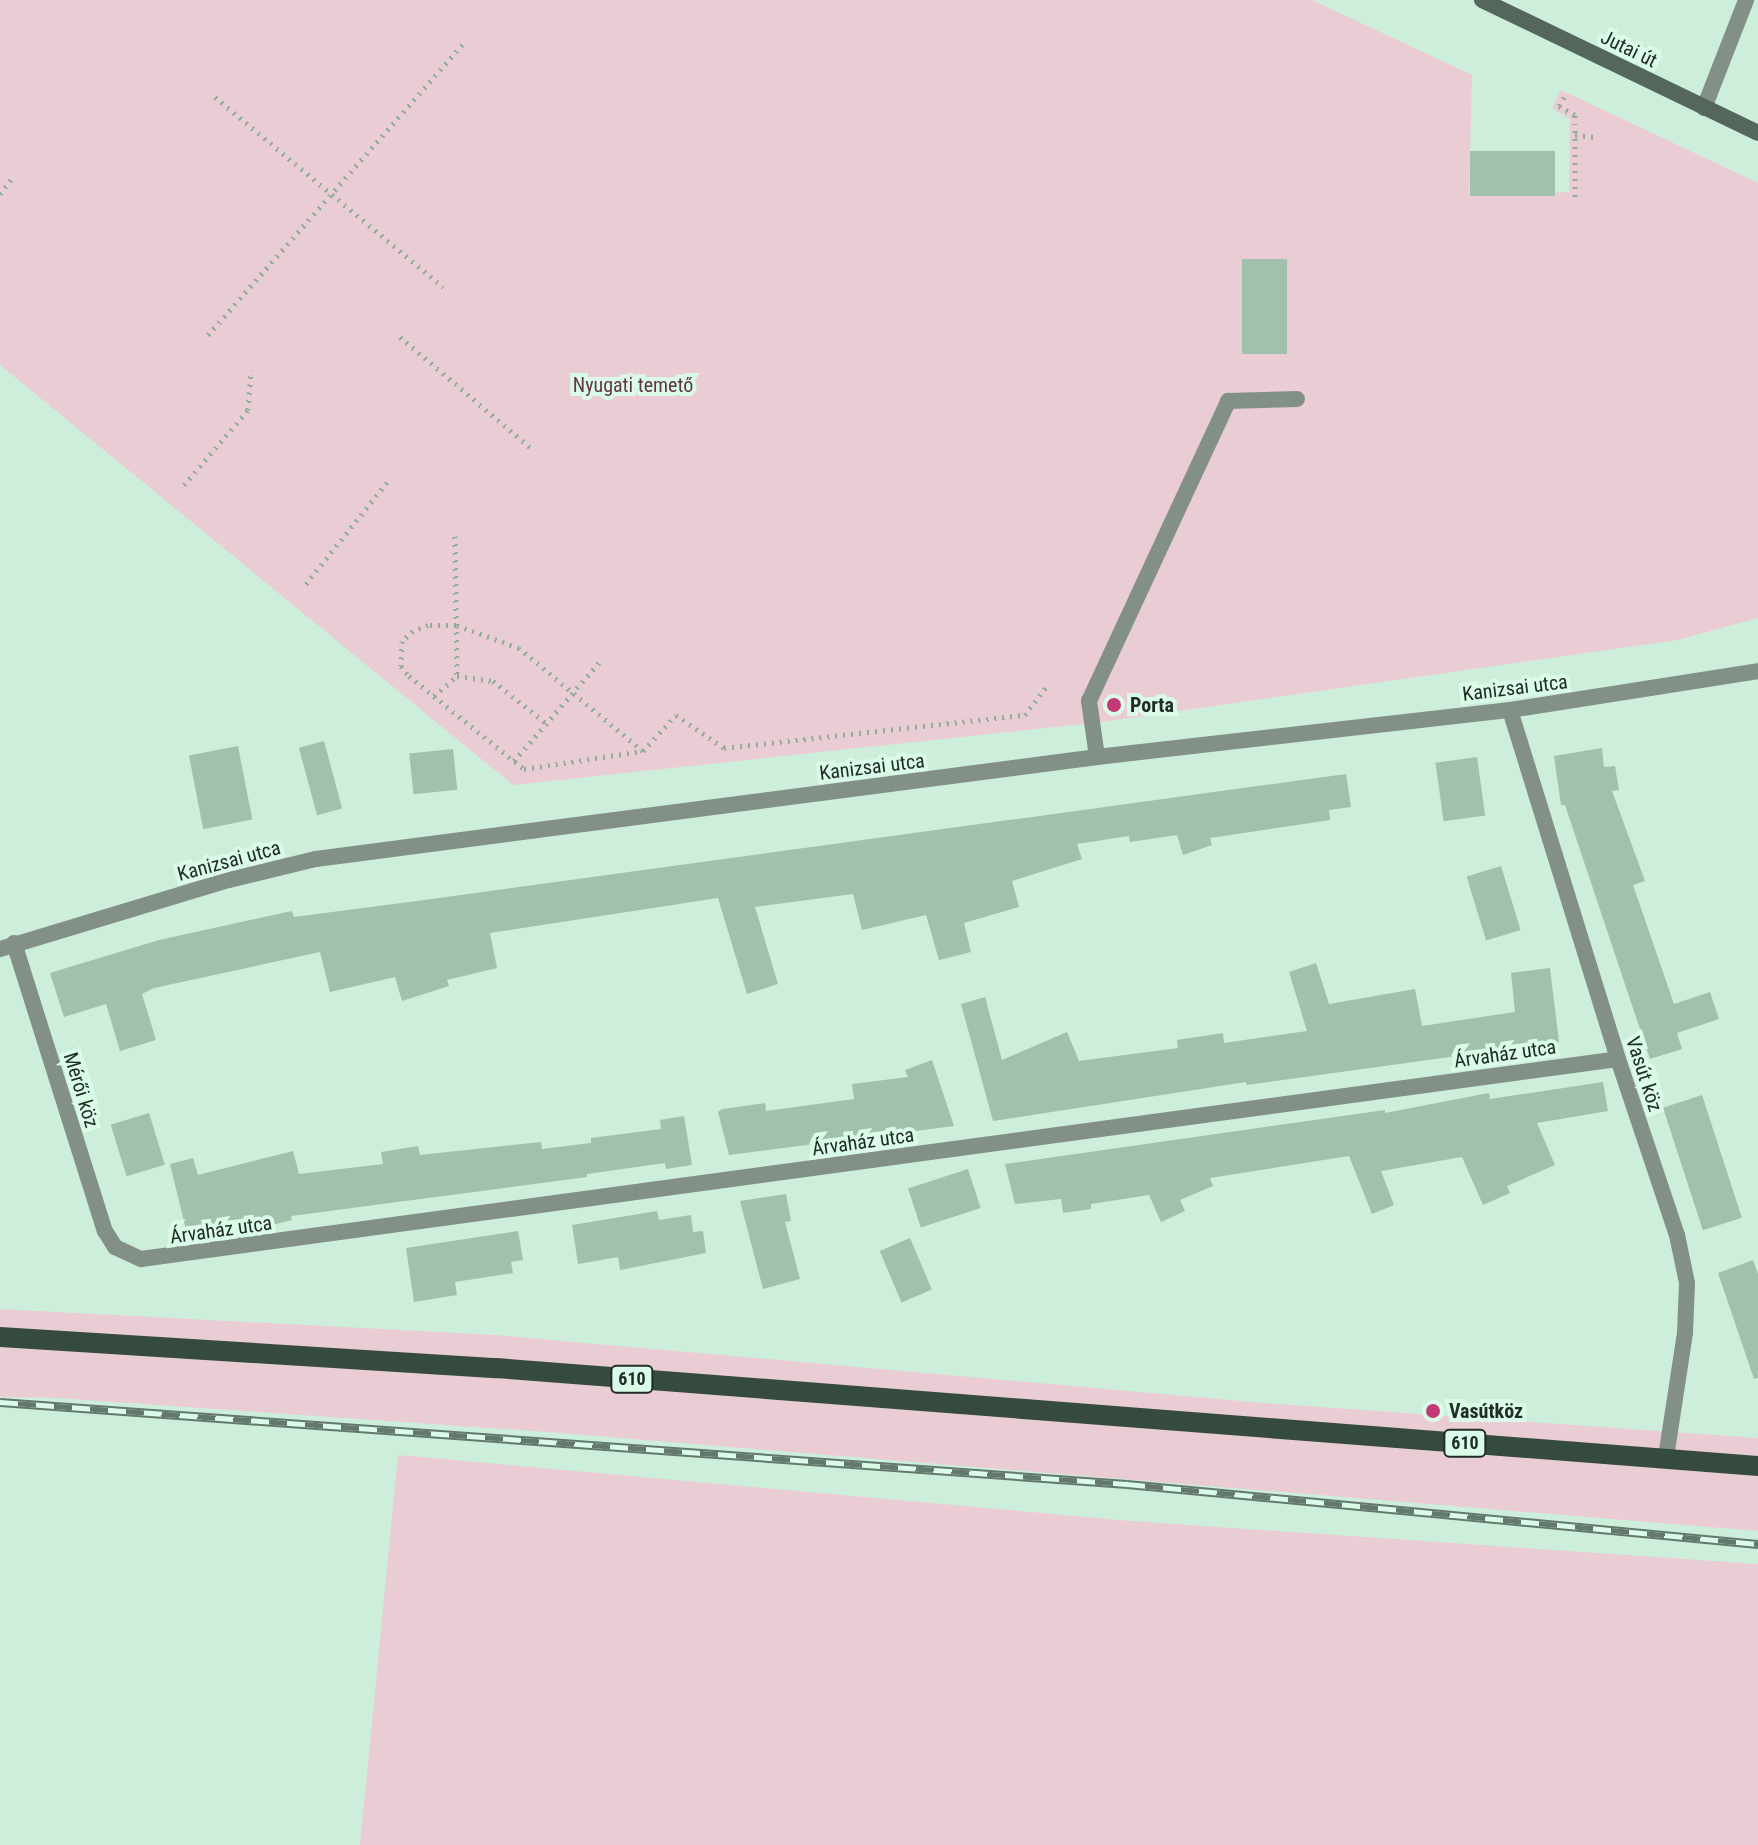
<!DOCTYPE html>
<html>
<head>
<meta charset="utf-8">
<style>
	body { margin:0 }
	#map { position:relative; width:1758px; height:1845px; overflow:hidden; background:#cdeedb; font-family:"Roboto Condensed",sans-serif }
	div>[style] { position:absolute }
	.green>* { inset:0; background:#eaccd5 }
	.building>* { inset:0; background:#a1c0ae; transform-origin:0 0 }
	.path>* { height:5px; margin-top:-2.5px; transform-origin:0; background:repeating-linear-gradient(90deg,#92ac9d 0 2px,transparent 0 8px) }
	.lane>* { height:16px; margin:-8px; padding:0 8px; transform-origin:8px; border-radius:8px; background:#829088 }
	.street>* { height:16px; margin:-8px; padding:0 8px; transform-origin:8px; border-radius:8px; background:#829088 }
	.secondary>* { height:16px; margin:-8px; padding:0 8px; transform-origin:8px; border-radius:8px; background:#54675c }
	.primary>* { height:20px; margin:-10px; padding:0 10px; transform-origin:10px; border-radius:10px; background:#344b3e }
	.rail>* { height:9px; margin-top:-4.5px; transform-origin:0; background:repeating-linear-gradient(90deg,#dafbe8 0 18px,#64796d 0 36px); box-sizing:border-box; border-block:2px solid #64796d }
	.dots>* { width:22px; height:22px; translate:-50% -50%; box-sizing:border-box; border:4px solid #dafbe8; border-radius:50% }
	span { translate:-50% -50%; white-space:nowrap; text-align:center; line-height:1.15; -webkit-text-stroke:8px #dafbe8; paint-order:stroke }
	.shield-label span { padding:2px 6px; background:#dafbe8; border:2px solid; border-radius:6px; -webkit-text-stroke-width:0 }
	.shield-label { font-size:18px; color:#202c25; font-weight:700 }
	.street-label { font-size:20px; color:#202c25 }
	.park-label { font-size:20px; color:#643546 }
	.poi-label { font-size:20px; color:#202c25; font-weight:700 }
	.left { translate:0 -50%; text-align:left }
</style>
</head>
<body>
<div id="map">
	<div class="green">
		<div style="clip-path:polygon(0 0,1312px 0,1472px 75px,1469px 196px,1569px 192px,1570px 119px,1552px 108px,1561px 90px,1758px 183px,1758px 618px,1677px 640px,1102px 722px,513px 785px,0 365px)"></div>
		<div style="clip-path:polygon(0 1309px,495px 1335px,1264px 1403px,1758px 1438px,1758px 1531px,547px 1432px,57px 1398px,0 1397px)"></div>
		<div style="clip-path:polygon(398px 1455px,1131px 1521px,1758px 1564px,1758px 1845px,360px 1845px)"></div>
	</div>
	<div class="building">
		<div style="left:1470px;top:151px;width:85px;height:45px"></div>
		<div style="left:1242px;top:259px;width:45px;height:95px"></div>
		<div style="left:324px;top:741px;width:70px;height:26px;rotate:75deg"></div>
		<div style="left:238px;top:746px;width:75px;height:50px;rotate:79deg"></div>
		<div style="clip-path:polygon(1602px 748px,1604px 767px,1615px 766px,1619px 790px,1612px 791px,1645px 881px,1633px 885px,1674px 1004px,1710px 992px,1719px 1019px,1677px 1033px,1682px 1049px,1650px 1059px,1565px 805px,1561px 805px,1554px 756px)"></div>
		<div style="left:453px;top:749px;width:41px;height:44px;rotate:84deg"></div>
		<div style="left:1477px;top:757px;width:59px;height:42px;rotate:82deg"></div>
		<div style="clip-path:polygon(1346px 774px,1351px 807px,1329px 810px,1330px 820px,1210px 838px,1212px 845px,1183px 855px,1177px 835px,1130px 842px,1129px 836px,1077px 844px,1082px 859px,1012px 881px,1019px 907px,964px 923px,971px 952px,939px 960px,926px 915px,862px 930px,853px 894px,755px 907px,778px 984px,747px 994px,718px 898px,490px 933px,497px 968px,447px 980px,449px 986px,402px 1001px,395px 977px,330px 992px,320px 952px,154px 988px,142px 994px,156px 1040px,120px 1051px,106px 1004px,64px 1017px,50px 973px,159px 940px,292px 911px,294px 917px,432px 899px)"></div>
		<div style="left:1501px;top:866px;width:67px;height:36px;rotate:73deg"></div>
		<div style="clip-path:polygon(1316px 963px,1329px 1004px,1415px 989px,1422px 1026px,1515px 1012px,1511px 973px,1550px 968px,1559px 1042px,1247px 1085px,1246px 1082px,993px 1121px,961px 1004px,985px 997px,1002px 1060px,1067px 1032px,1079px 1061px,1178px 1048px,1177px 1040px,1223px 1033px,1224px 1043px,1307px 1031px,1289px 972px)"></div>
		<div style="clip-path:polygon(932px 1060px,954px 1126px,729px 1155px,718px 1112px,722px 1109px,765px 1103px,766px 1111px,854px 1099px,852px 1084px,908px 1077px,905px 1070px)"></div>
		<div style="clip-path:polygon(1603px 1082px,1608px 1111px,1537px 1123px,1555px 1165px,1507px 1186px,1510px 1193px,1483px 1205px,1462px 1157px,1381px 1171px,1394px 1205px,1372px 1214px,1349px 1156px,1210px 1178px,1213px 1186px,1180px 1200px,1185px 1211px,1161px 1222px,1149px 1195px,1091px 1204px,1091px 1209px,1063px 1213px,1061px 1199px,1015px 1204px,1005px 1164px,1385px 1110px,1385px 1113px,1489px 1093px,1490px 1099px)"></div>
		<div style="left:1702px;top:1095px;width:129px;height:41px;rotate:72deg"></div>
		<div style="left:149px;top:1113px;width:54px;height:40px;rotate:73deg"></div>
		<div style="clip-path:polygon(684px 1116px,692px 1165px,666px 1169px,665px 1163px,587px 1174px,587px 1177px,291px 1216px,292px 1220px,255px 1229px,252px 1217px,187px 1234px,170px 1164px,193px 1158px,198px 1175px,293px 1151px,299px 1174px,383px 1164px,381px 1152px,418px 1146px,420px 1155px,541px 1142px,542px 1149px,591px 1143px,591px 1138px,661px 1129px,660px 1120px)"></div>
		<div style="left:968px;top:1169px;width:41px;height:63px;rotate:72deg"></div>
		<div style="clip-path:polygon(786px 1194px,791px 1221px,785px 1222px,800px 1279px,763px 1289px,740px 1201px)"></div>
		<div style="clip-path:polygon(657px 1211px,659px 1220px,691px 1215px,693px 1232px,703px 1231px,706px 1253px,620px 1270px,618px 1257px,578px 1264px,572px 1225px)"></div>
		<div style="clip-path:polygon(518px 1231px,523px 1260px,511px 1262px,513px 1273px,455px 1282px,457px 1295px,414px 1302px,406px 1248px)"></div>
		<div style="left:910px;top:1238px;width:56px;height:33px;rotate:67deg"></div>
		<div style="clip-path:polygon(1753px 1260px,1758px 1274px,1758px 1378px,1754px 1379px,1718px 1273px)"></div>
	</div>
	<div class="path">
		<div style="left:215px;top:97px;width:297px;rotate:39.8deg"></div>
		<div style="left:1564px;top:97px;width:10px;rotate:119deg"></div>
		<div style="left:1559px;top:106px;width:18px;rotate:29deg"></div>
		<div style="left:1575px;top:115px;width:83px;rotate:90deg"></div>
		<div style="left:1575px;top:135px;width:20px;rotate:6deg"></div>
		<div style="left:0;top:194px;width:23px;rotate:-52deg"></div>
		<div style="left:208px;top:335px;width:387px;rotate:-48.8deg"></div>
		<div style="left:400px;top:337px;width:172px;rotate:40.3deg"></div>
		<div style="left:184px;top:485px;width:99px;rotate:-49.5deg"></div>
		<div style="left:248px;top:410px;width:40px;rotate:-85.7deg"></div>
		<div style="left:455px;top:536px;width:140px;rotate:89.2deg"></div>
		<div style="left:306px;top:584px;width:132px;rotate:-51.5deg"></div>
		<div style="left:434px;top:696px;width:30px;rotate:-41deg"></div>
		<div style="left:457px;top:676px;width:36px;rotate:8deg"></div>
		<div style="left:493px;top:681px;width:68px;rotate:38.4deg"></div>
		<div style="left:643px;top:751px;width:161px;rotate:-140.3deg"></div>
		<div style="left:519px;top:648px;width:67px;rotate:-159.9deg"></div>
		<div style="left:456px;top:625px;width:28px;rotate:180deg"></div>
		<div style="left:428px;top:625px;width:16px;rotate:158deg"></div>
		<div style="left:413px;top:631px;width:15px;rotate:138deg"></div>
		<div style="left:402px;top:641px;width:25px;rotate:92deg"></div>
		<div style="left:401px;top:666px;width:13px;rotate:51deg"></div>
		<div style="left:409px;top:676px;width:148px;rotate:39deg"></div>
		<div style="left:524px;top:769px;width:120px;rotate:-8.6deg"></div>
		<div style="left:643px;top:751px;width:49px;rotate:-47.5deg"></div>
		<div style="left:676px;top:715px;width:58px;rotate:34.5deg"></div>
		<div style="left:724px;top:748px;width:303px;rotate:-6.3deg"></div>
		<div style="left:1025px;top:715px;width:39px;rotate:-53deg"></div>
		<div style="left:514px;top:761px;width:136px;rotate:-49.2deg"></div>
	</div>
	<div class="lane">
		<div style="left:1097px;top:757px;width:57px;rotate:-98.1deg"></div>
		<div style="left:1089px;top:701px;width:331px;rotate:-65.1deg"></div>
		<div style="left:1228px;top:401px;width:69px;rotate:-1.7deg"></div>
	</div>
	<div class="street">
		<div style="left:1704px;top:108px;width:116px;rotate:-68.7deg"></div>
		<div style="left:1510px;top:710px;width:365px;rotate:72.8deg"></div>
		<div style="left:1618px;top:1059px;width:186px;rotate:71.5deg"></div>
		<div style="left:1677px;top:1235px;width:49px;rotate:78.2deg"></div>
		<div style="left:1687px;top:1283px;width:50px;rotate:92.3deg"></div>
		<div style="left:1685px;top:1333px;width:125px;rotate:98.7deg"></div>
		<div style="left:14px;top:943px;width:302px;rotate:72.5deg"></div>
		<div style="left:105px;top:1231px;width:19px;rotate:58deg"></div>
		<div style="left:115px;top:1247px;width:29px;rotate:25deg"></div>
		<div style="left:141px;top:1259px;width:1490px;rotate:-7.71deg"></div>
		<div style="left:0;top:949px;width:239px;rotate:-16.8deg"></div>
		<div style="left:229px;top:880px;width:89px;rotate:-13.6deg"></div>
		<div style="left:316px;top:859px;width:788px;rotate:-7.44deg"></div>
		<div style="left:1097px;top:757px;width:416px;rotate:-6.5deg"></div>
		<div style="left:1510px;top:710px;width:251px;rotate:-8.9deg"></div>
	</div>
	<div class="secondary">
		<div style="left:1482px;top:0;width:306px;rotate:25.7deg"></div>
	</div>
	<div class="primary">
		<div style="left:0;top:1337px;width:497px;rotate:3.6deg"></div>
		<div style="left:496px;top:1368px;width:1266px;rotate:4.44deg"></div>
	</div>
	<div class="rail">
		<div style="left:0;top:1402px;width:1130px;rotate:4.16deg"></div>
		<div style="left:1127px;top:1484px;width:634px;rotate:5.43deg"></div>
	</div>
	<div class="dots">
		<div style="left:1114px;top:705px;background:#c23975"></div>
		<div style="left:1433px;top:1411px;background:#c23975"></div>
	</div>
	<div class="shield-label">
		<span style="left:632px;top:1379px">610</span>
		<span style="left:1465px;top:1443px">610</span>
	</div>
	<div class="street-label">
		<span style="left:1629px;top:49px;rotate:26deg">Jutai út</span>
		<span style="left:1515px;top:688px;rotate:-7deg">Kanizsai utca</span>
		<span style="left:872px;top:767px;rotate:-7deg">Kanizsai utca</span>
		<span style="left:229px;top:861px;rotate:-15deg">Kanizsai utca</span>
		<span style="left:1505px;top:1054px;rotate:-8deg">Árvaház utca</span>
		<span style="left:1644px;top:1074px;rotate:72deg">Vasút köz</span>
		<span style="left:81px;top:1090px;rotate:73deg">Mérői köz</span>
		<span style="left:863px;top:1142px;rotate:-8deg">Árvaház utca</span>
		<span style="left:221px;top:1230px;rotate:-8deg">Árvaház utca</span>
	</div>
	<div class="park-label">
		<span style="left:633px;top:385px">Nyugati temető</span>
	</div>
	<div class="poi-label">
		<span class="left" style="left:1130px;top:705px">Porta</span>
		<span class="left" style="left:1449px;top:1411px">Vasútköz</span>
	</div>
</div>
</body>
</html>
